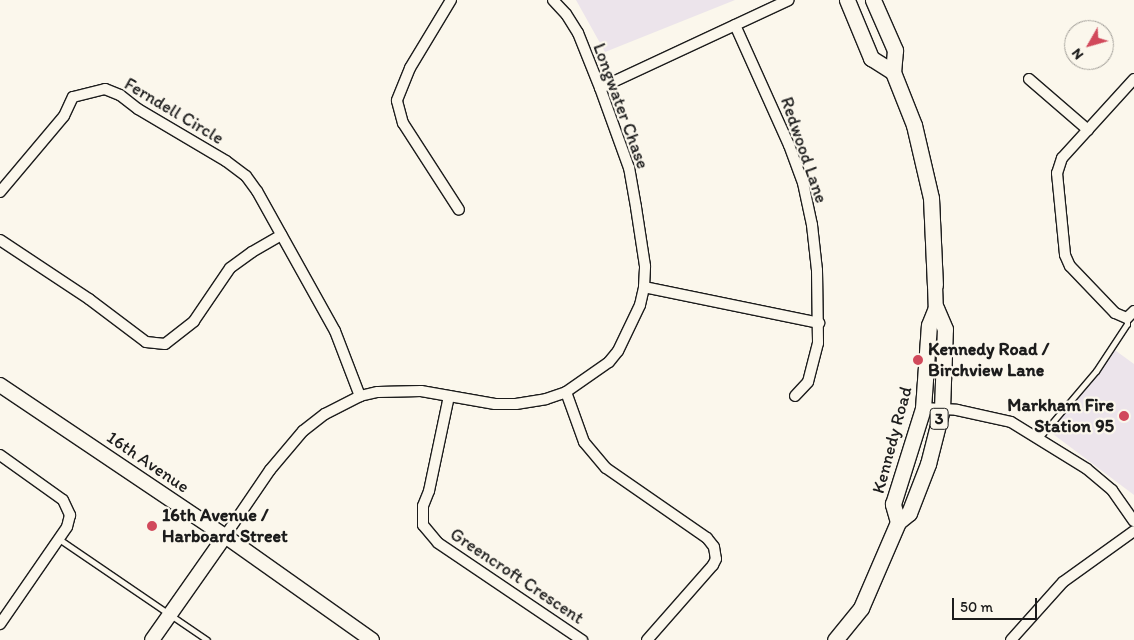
<!DOCTYPE html>
<html>
<head>
<meta charset="utf-8">
<style>
	body { margin:0 }
	#map { position:relative; width:1134px; height:640px; overflow:hidden; background:#fbf7ec; font-family:Itim,sans-serif }
	div>[style] { position:absolute }
	.built>* { inset:0; background:#ece4eb }
	.roads { filter:drop-shadow(1px 0 #1c1c1c) drop-shadow(-1px 0 #1c1c1c) drop-shadow(0 1px #1c1c1c) drop-shadow(0 -1px #1c1c1c) }
	.lane>* { height:5px; margin:-2.5px; padding:0 2.5px; transform-origin:2.5px; border-radius:2.5px; background:#fbf7ec }
	.street>* { height:10px; margin:-5px; padding:0 5px; transform-origin:5px; border-radius:5px; background:#fbf7ec }
	.secondary>* { height:14px; margin:-7px; padding:0 7px; transform-origin:7px; border-radius:7px; background:#fbf7ec }
	.primary>* { height:15px; margin:-7.5px; padding:0 7.5px; transform-origin:7.5px; border-radius:7.5px; background:#fbf7ec }
	.dots>* { width:14px; height:14px; translate:-50% -50%; box-sizing:border-box; border:2px solid #fbf7ec; border-radius:50% }
	span { translate:-50% -50%; white-space:nowrap; text-align:center; line-height:1.15; -webkit-text-stroke:4.5px #fbf7ec; paint-order:stroke }
	.shield-label span { padding:1px 4px; background:#fbf7ec; border:1px solid; border-radius:4px; -webkit-text-stroke-width:0 }
	.shield-label { font-size:16px; color:#1c1c1c; font-weight:700 }
	.street-label { font-size:18px; color:#1c1c1c }
	.poi-label { font-size:18px; color:#1c1c1c; font-weight:700 }
	.left { translate:0 -50%; text-align:left }
	.right { translate:-100% -50%; text-align:right }
	.north { position:absolute; left:1064px; top:20px; width:50px; height:50px; box-sizing:border-box; background:#fbf7ec; border:1px solid #a29f99; border-radius:50%; rotate:232deg; font-size:14px; font-weight:700; line-height:20px; text-align:center; color:#1c1c1c }
	.north::after { content:''; display:block; margin:auto; width:18px; height:22px; background:#d1495b; clip-path:polygon(50% 0,100% 100%,50% 72%,0 100%) }
	.scale { position:absolute; left:952px; top:598px; width:85px; height:22px; box-sizing:border-box; border:2px solid #1c1c1c; border-top:0; padding-left:6px; font-size:15px; line-height:18px; white-space:nowrap; color:#1c1c1c; -webkit-text-stroke:4px #fbf7ec; paint-order:stroke }
</style>
</head>
<body>
<div id="map">
	<div class="built">
		<div style="clip-path:polygon(576px 0,735px 0,605px 52px)"></div>
		<div style="clip-path:polygon(1112px 348px,1134px 364px,1134px 495px,1049px 431px)"></div>
	</div>
	<div class="roads">
		<div class="lane">
			<div style="left:1039px;top:438px;width:88px;rotate:-49.6deg"></div>
			<div style="left:1096px;top:371px;width:56px;rotate:-56.6deg"></div>
			<div style="left:1127px;top:324px;width:6px;rotate:-90deg"></div>
			<div style="left:59px;top:539px;width:179px;rotate:34.3deg"></div>
		</div>
		<div class="street">
			<div style="left:451px;top:0;width:79px;rotate:121.1deg"></div>
			<div style="left:410px;top:68px;width:35px;rotate:112deg"></div>
			<div style="left:397px;top:101px;width:23px;rotate:75deg"></div>
			<div style="left:403px;top:123px;width:103px;rotate:57.2deg"></div>
			<div style="left:735px;top:25px;width:132px;rotate:65.8deg"></div>
			<div style="left:789px;top:145px;width:40px;rotate:69.8deg"></div>
			<div style="left:803px;top:183px;width:43px;rotate:77.9deg"></div>
			<div style="left:812px;top:225px;width:45px;rotate:83.7deg"></div>
			<div style="left:817px;top:270px;width:73px;rotate:89.2deg"></div>
			<div style="left:818px;top:343px;width:40px;rotate:104.4deg"></div>
			<div style="left:808px;top:382px;width:19px;rotate:133deg"></div>
			<div style="left:1029px;top:79px;width:78px;rotate:40.8deg"></div>
			<div style="left:1134px;top:79px;width:107px;rotate:132.3deg"></div>
			<div style="left:1062px;top:158px;width:16px;rotate:108deg"></div>
			<div style="left:1057px;top:173px;width:82px;rotate:84.4deg"></div>
			<div style="left:1065px;top:255px;width:12px;rotate:66deg"></div>
			<div style="left:1070px;top:266px;width:65px;rotate:46.2deg"></div>
			<div style="left:1115px;top:313px;width:13px;rotate:23deg"></div>
			<div style="left:1127px;top:318px;width:10px;rotate:-45deg"></div>
			<div style="left:600px;top:88px;width:208px;rotate:-25deg"></div>
			<div style="left:0;top:192px;width:99px;rotate:-49.9deg"></div>
			<div style="left:64px;top:116px;width:21px;rotate:-65deg"></div>
			<div style="left:73px;top:97px;width:33px;rotate:-14deg"></div>
			<div style="left:105px;top:89px;width:16px;rotate:22deg"></div>
			<div style="left:120px;top:95px;width:23px;rotate:38deg"></div>
			<div style="left:138px;top:109px;width:102px;rotate:30.6deg"></div>
			<div style="left:226px;top:161px;width:25px;rotate:37deg"></div>
			<div style="left:246px;top:176px;width:19px;rotate:54deg"></div>
			<div style="left:257px;top:191px;width:160px;rotate:60.9deg"></div>
			<div style="left:335px;top:331px;width:70px;rotate:69deg"></div>
			<div style="left:0;top:240px;width:107px;rotate:33.5deg"></div>
			<div style="left:89px;top:299px;width:71px;rotate:37deg"></div>
			<div style="left:146px;top:342px;width:19px;rotate:6deg"></div>
			<div style="left:165px;top:344px;width:37px;rotate:-38deg"></div>
			<div style="left:194px;top:321px;width:64px;rotate:-55.8deg"></div>
			<div style="left:230px;top:268px;width:27px;rotate:-36deg"></div>
			<div style="left:252px;top:252px;width:34px;rotate:-30deg"></div>
			<div style="left:644px;top:287px;width:179px;rotate:11.6deg"></div>
			<div style="left:566px;top:392px;width:53px;rotate:70.2deg"></div>
			<div style="left:584px;top:442px;width:34px;rotate:50deg"></div>
			<div style="left:606px;top:468px;width:123px;rotate:34.7deg"></div>
			<div style="left:707px;top:538px;width:11px;rotate:52deg"></div>
			<div style="left:714px;top:547px;width:12px;rotate:81deg"></div>
			<div style="left:716px;top:559px;width:7px;rotate:117deg"></div>
			<div style="left:713px;top:565px;width:100px;rotate:131.3deg"></div>
			<div style="left:449px;top:396px;width:97px;rotate:101.9deg"></div>
			<div style="left:429px;top:491px;width:16px;rotate:112deg"></div>
			<div style="left:423px;top:506px;width:19px;rotate:90deg"></div>
			<div style="left:423px;top:525px;width:23px;rotate:50deg"></div>
			<div style="left:438px;top:543px;width:174px;rotate:34deg"></div>
			<div style="left:923px;top:408px;width:34px;rotate:3deg"></div>
			<div style="left:957px;top:410px;width:55px;rotate:12.5deg"></div>
			<div style="left:1011px;top:422px;width:89px;rotate:31.7deg"></div>
			<div style="left:1087px;top:469px;width:33px;rotate:40deg"></div>
			<div style="left:1112px;top:490px;width:38px;rotate:55deg"></div>
			<div style="left:0;top:455px;width:77px;rotate:35.5deg"></div>
			<div style="left:63px;top:500px;width:17px;rotate:65deg"></div>
			<div style="left:70px;top:515px;width:12px;rotate:104deg"></div>
			<div style="left:67px;top:527px;width:118px;rotate:124.6deg"></div>
			<div style="left:225px;top:536px;width:80px;rotate:-55.7deg"></div>
			<div style="left:270px;top:470px;width:51px;rotate:-49.8deg"></div>
			<div style="left:303px;top:431px;width:28px;rotate:-38deg"></div>
			<div style="left:325px;top:414px;width:39px;rotate:-27deg"></div>
			<div style="left:360px;top:396px;width:18px;rotate:-13deg"></div>
			<div style="left:378px;top:392px;width:43px;rotate:-1.3deg"></div>
			<div style="left:421px;top:391px;width:75px;rotate:10deg"></div>
			<div style="left:495px;top:404px;width:21px"></div>
			<div style="left:516px;top:404px;width:30px;rotate:-9deg"></div>
			<div style="left:546px;top:399px;width:21px;rotate:-19deg"></div>
			<div style="left:566px;top:392px;width:52px;rotate:-34.9deg"></div>
			<div style="left:609px;top:362px;width:14px;rotate:-51deg"></div>
			<div style="left:618px;top:351px;width:51px;rotate:-64.4deg"></div>
			<div style="left:640px;top:305px;width:18px;rotate:-77deg"></div>
			<div style="left:644px;top:287px;width:21px;rotate:-87deg"></div>
			<div style="left:645px;top:266px;width:60px;rotate:-98.7deg"></div>
			<div style="left:636px;top:207px;width:40px;rotate:-100deg"></div>
			<div style="left:629px;top:168px;width:85px;rotate:-109.9deg"></div>
			<div style="left:600px;top:88px;width:59px;rotate:-111.8deg"></div>
			<div style="left:578px;top:33px;width:22px;rotate:-122deg"></div>
			<div style="left:566px;top:14px;width:19px;rotate:-133deg"></div>
			<div style="left:1011px;top:640px;width:78px;rotate:-48.1deg"></div>
			<div style="left:1063px;top:582px;width:87px;rotate:-35.7deg"></div>
		</div>
		<div class="secondary">
			<div style="left:935px;top:285px;width:23px;rotate:88deg"></div>
			<div style="left:0;top:385px;width:271px;rotate:33.9deg"></div>
			<div style="left:225px;top:536px;width:180px;rotate:35.3deg"></div>
			<div style="left:152px;top:640px;width:127px;rotate:-54.9deg"></div>
		</div>
		<div class="primary">
			<div style="left:847px;top:0;width:63px;rotate:67.5deg"></div>
			<div style="left:871px;top:58px;width:26px;rotate:32deg"></div>
			<div style="left:873px;top:0;width:55px;rotate:66.3deg"></div>
			<div style="left:895px;top:50px;width:22px;rotate:95deg"></div>
			<div style="left:893px;top:72px;width:57px;rotate:68.4deg"></div>
			<div style="left:914px;top:125px;width:75px;rotate:76.9deg"></div>
			<div style="left:931px;top:198px;width:87px;rotate:87.4deg"></div>
			<div style="left:898px;top:522px;width:19px;rotate:-106deg"></div>
			<div style="left:893px;top:504px;width:101px;rotate:-72.6deg"></div>
			<div style="left:923px;top:408px;width:83px;rotate:-85.9deg"></div>
			<div style="left:929px;top:325px;width:18px;rotate:-68deg"></div>
			<div style="left:835px;top:640px;width:41px;rotate:-50.9deg"></div>
			<div style="left:861px;top:608px;width:94px;rotate:-66.7deg"></div>
			<div style="left:898px;top:522px;width:14px;rotate:-39deg"></div>
			<div style="left:909px;top:513px;width:53px;rotate:-68.8deg"></div>
			<div style="left:928px;top:464px;width:57px;rotate:-75.7deg"></div>
			<div style="left:942px;top:409px;width:80px;rotate:-87.9deg"></div>
			<div style="left:945px;top:329px;width:23px;rotate:-113deg"></div>
		</div>
	</div>
	<div class="dots">
		<div style="left:918px;top:360px;background:#d1495b"></div>
		<div style="left:1124px;top:416px;background:#d1495b"></div>
		<div style="left:152px;top:526px;background:#d1495b"></div>
	</div>
	<div class="shield-label">
		<span style="left:939px;top:419px">3</span>
	</div>
	<div class="street-label">
		<span style="left:621px;top:106px;rotate:70deg">Longwater Chase</span>
		<span style="left:174px;top:111px;rotate:31deg">Ferndell Circle</span>
		<span style="left:804px;top:150px;rotate:71deg">Redwood Lane</span>
		<span style="left:892px;top:440px;rotate:-75deg">Kennedy Road</span>
		<span style="left:148px;top:462px;rotate:34deg">16th Avenue</span>
		<span style="left:517px;top:576px;rotate:34deg">Greencroft Crescent</span>
	</div>
	<div class="poi-label">
		<span class="left" style="left:928px;top:360px">Kennedy Road /<br>Birchview Lane</span>
		<span class="right" style="left:1114px;top:416px">Markham Fire<br>Station 95</span>
		<span class="left" style="left:162px;top:526px">16th Avenue /<br>Harboard Street</span>
	</div>
	<div class="north">N</div>
	<div class="scale">50 m</div>
</div>
</body>
</html>
